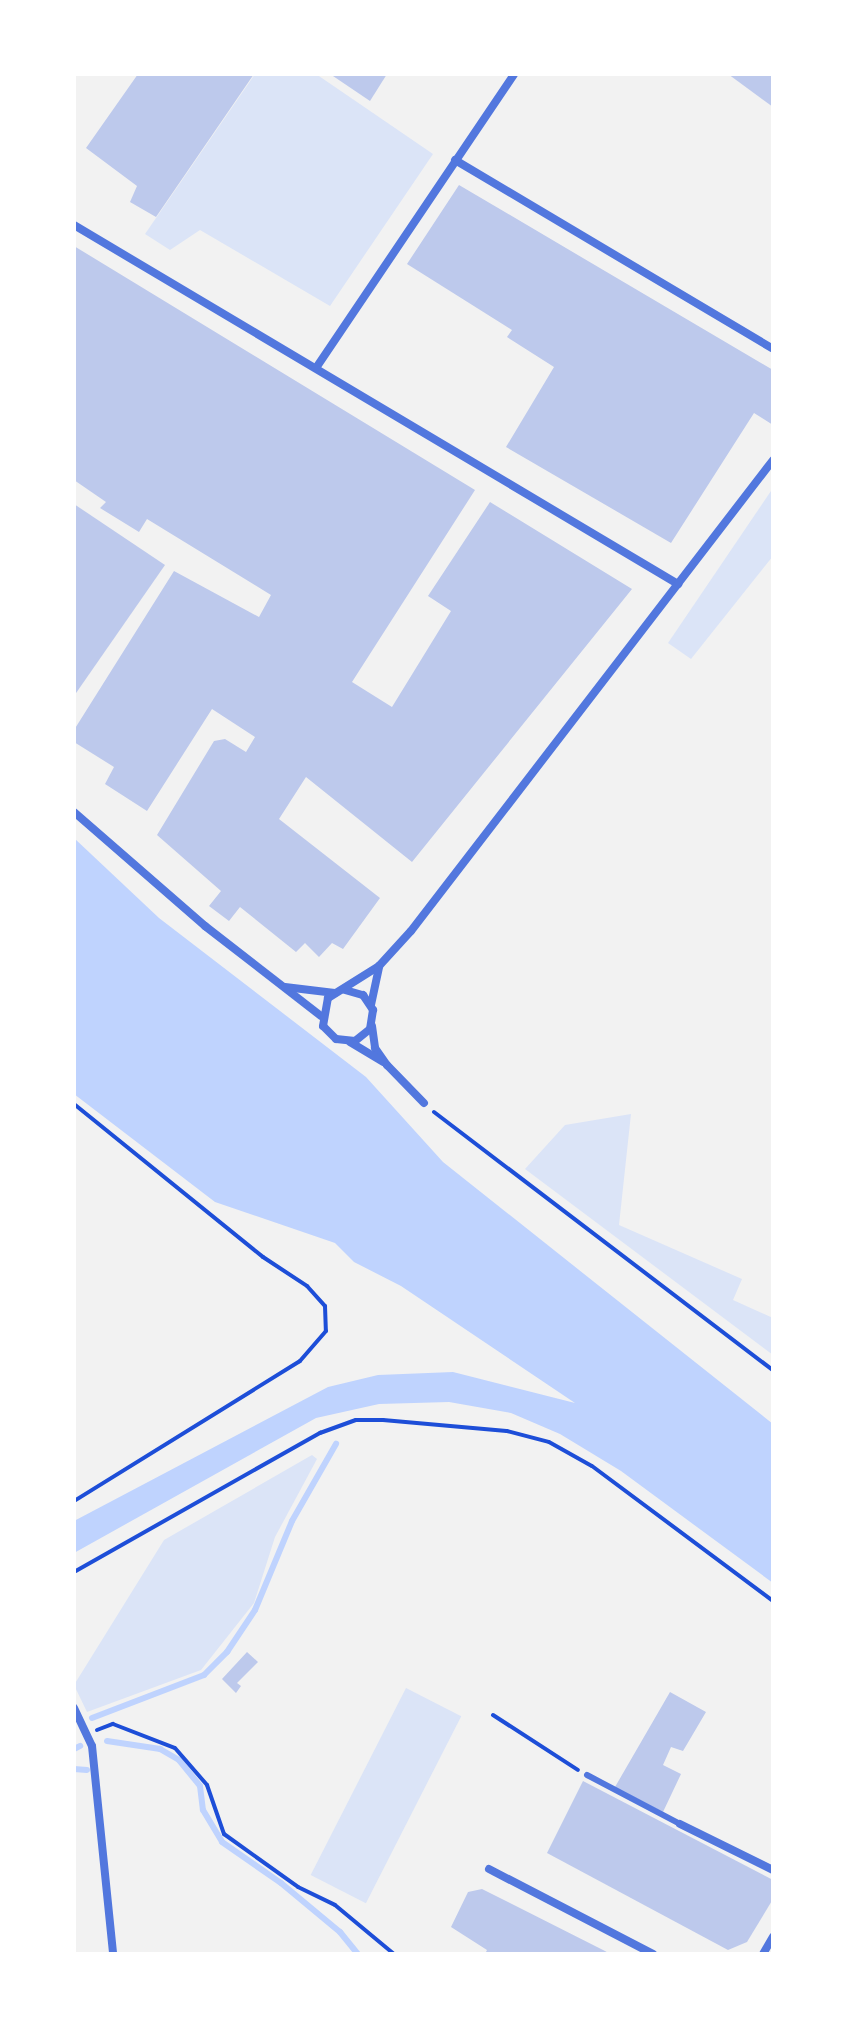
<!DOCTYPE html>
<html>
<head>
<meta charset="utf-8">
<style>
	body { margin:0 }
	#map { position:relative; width:847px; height:2028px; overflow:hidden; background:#f2f2f2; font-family:"Asap Condensed",sans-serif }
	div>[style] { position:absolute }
	.green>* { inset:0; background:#dbe4f7; transform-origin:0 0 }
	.water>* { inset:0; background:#bfd3fe }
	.stream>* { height:6px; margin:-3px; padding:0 3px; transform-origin:3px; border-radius:3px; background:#bfd3fe }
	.building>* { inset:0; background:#bdc9ec }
	.path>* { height:4px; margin:-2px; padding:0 2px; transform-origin:2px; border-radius:2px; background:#1d4ed8 }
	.service>* { height:6px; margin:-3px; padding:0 3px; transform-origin:3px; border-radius:3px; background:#5277de }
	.minor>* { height:8px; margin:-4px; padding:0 4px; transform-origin:4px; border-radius:4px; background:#5277de }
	span { translate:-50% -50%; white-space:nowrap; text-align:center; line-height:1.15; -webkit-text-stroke:7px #fff; paint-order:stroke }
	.frame { position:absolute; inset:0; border:76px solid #fff; pointer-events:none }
</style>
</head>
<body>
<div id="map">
	<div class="green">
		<div style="clip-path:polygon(255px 74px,316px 74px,433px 154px,330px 306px,200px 230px,170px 250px,145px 234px)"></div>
		<div style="clip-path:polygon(773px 488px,773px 556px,691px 659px,668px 643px)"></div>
		<div style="clip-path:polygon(631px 1114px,619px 1225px,742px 1279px,733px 1300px,773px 1318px,773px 1355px,525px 1169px,565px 1125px)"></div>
		<div style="clip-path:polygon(312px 1455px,317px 1459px,275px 1537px,254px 1603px,201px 1670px,87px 1712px,74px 1685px,164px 1540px)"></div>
		<div style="left:406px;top:1688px;width:62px;height:210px;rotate:27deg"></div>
	</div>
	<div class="water">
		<div style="clip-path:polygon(74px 838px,159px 918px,366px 1077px,443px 1162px,773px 1424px,773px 1583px,621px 1471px,560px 1434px,511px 1413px,449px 1402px,379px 1404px,316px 1418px,74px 1553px,74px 1521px,328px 1387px,378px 1375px,453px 1372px,575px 1403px,401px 1286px,354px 1262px,335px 1243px,215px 1202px,74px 1094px)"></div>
	</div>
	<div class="stream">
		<div style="left:92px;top:1718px;width:120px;rotate:-21deg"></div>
		<div style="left:204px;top:1675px;width:33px;rotate:-45deg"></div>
		<div style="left:227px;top:1652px;width:50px;rotate:-56.3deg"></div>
		<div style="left:255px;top:1610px;width:96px;rotate:-67.4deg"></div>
		<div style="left:292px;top:1521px;width:89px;rotate:-60.3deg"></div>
		<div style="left:107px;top:1741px;width:54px;rotate:8.6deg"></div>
		<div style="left:160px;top:1749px;width:22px;rotate:30deg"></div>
		<div style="left:179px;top:1760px;width:33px;rotate:51deg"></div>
		<div style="left:200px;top:1786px;width:24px;rotate:83deg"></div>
		<div style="left:203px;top:1810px;width:37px;rotate:59deg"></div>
		<div style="left:222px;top:1842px;width:72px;rotate:34.8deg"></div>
		<div style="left:281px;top:1883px;width:77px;rotate:39.7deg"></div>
		<div style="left:340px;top:1932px;width:28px;rotate:51deg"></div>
		<div style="left:74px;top:1749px;width:7px;rotate:-27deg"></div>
		<div style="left:74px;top:1769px;width:13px;rotate:4deg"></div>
	</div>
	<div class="building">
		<div style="clip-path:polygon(138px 74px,254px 74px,156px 217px,130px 202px,137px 186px,86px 148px)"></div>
		<div style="clip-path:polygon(330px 74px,387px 74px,370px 101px)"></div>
		<div style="clip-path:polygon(728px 74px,773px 74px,773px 107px)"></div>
		<div style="clip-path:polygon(459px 185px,773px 370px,773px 425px,754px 413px,671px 543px,506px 447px,554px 367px,507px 337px,512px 330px,407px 264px)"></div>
		<div style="clip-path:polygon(74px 246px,475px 490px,352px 682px,392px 707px,451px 611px,428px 596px,490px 502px,632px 589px,412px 862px,306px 777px,279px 819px,380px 898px,343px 949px,332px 943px,319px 957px,305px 943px,296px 952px,240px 907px,229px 921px,209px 906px,221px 891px,157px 835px,214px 741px,225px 739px,246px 752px,255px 737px,212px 709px,147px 811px,105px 784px,114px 767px,74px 742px,74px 730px,174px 571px,259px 617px,271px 595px,147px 519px,139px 532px,100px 508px,106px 502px,74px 480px)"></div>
		<div style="clip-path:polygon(74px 504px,165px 565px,74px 696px)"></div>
		<div style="clip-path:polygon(247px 1652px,258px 1662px,237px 1683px,241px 1686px,236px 1693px,222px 1679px)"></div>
		<div style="clip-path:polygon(670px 1692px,706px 1712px,683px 1751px,671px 1747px,663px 1765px,681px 1774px,663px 1812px,615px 1787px)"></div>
		<div style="clip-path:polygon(583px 1781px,773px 1880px,773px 1899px,747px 1942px,728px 1950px,547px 1853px)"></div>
		<div style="clip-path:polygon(482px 1889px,605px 1951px,610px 1954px,485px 1954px,487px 1950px,451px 1927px,468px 1892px)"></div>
	</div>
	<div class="path">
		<div style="left:74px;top:1104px;width:243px;rotate:39deg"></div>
		<div style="left:263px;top:1257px;width:53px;rotate:33.4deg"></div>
		<div style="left:307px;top:1286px;width:27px;rotate:48deg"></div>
		<div style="left:325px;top:1306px;width:25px;rotate:88deg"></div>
		<div style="left:326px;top:1331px;width:40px;rotate:131deg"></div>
		<div style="left:300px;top:1361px;width:266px;rotate:148.2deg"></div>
		<div style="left:434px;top:1112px;width:426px;rotate:37.3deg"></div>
		<div style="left:74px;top:1572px;width:283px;rotate:-29.5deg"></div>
		<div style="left:320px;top:1433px;width:38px;rotate:-20deg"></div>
		<div style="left:356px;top:1420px;width:27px"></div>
		<div style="left:383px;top:1420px;width:124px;rotate:5.1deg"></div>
		<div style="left:507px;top:1431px;width:43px;rotate:14.7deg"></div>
		<div style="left:549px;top:1442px;width:49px;rotate:29.2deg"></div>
		<div style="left:592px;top:1466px;width:226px;rotate:36.7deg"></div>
		<div style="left:493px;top:1715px;width:101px;rotate:32.9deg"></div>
		<div style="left:97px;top:1730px;width:17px;rotate:-21deg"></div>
		<div style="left:113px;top:1724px;width:66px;rotate:21.2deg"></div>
		<div style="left:175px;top:1748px;width:49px;rotate:49.1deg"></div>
		<div style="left:207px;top:1785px;width:52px;rotate:70.9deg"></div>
		<div style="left:224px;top:1834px;width:91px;rotate:35.6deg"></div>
		<div style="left:298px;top:1887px;width:41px;rotate:25.9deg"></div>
		<div style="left:335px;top:1905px;width:77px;rotate:39.7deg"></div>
	</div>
	<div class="service">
		<div style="left:587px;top:1775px;width:105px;rotate:27.8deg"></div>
	</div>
	<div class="minor">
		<div style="left:455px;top:160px;width:370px;rotate:30.7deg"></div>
		<div style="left:74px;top:225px;width:703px;rotate:30.73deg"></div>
		<div style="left:316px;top:368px;width:354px;rotate:-56deg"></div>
		<div style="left:74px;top:812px;width:174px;rotate:41deg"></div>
		<div style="left:205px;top:926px;width:147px;rotate:37.8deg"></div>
		<div style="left:285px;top:987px;width:50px;rotate:6.8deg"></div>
		<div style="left:345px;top:990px;width:19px;rotate:16deg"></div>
		<div style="left:363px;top:995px;width:18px;rotate:56deg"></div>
		<div style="left:373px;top:1010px;width:19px;rotate:99deg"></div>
		<div style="left:370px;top:1029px;width:19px;rotate:141deg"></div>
		<div style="left:355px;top:1041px;width:19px;rotate:-174deg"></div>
		<div style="left:336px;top:1039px;width:18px;rotate:-135deg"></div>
		<div style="left:323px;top:1026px;width:28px;rotate:-80deg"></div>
		<div style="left:328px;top:998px;width:60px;rotate:-32.1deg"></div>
		<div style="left:379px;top:966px;width:47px;rotate:-47.6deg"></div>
		<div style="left:411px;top:931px;width:594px;rotate:-52.45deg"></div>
		<div style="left:371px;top:1005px;width:40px;rotate:-78deg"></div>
		<div style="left:372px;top:1026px;width:22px;rotate:82deg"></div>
		<div style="left:375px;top:1048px;width:21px;rotate:55deg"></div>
		<div style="left:387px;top:1065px;width:53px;rotate:45.8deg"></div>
		<div style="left:350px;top:1042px;width:39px;rotate:31deg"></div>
		<div style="left:74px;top:1708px;width:42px;rotate:64.7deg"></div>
		<div style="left:92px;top:1746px;width:209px;rotate:84.2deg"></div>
		<div style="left:680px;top:1824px;width:104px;rotate:26.3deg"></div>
		<div style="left:489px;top:1869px;width:185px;rotate:27.4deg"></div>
		<div style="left:763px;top:1954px;width:20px;rotate:-60deg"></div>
	</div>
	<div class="frame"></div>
</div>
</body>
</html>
